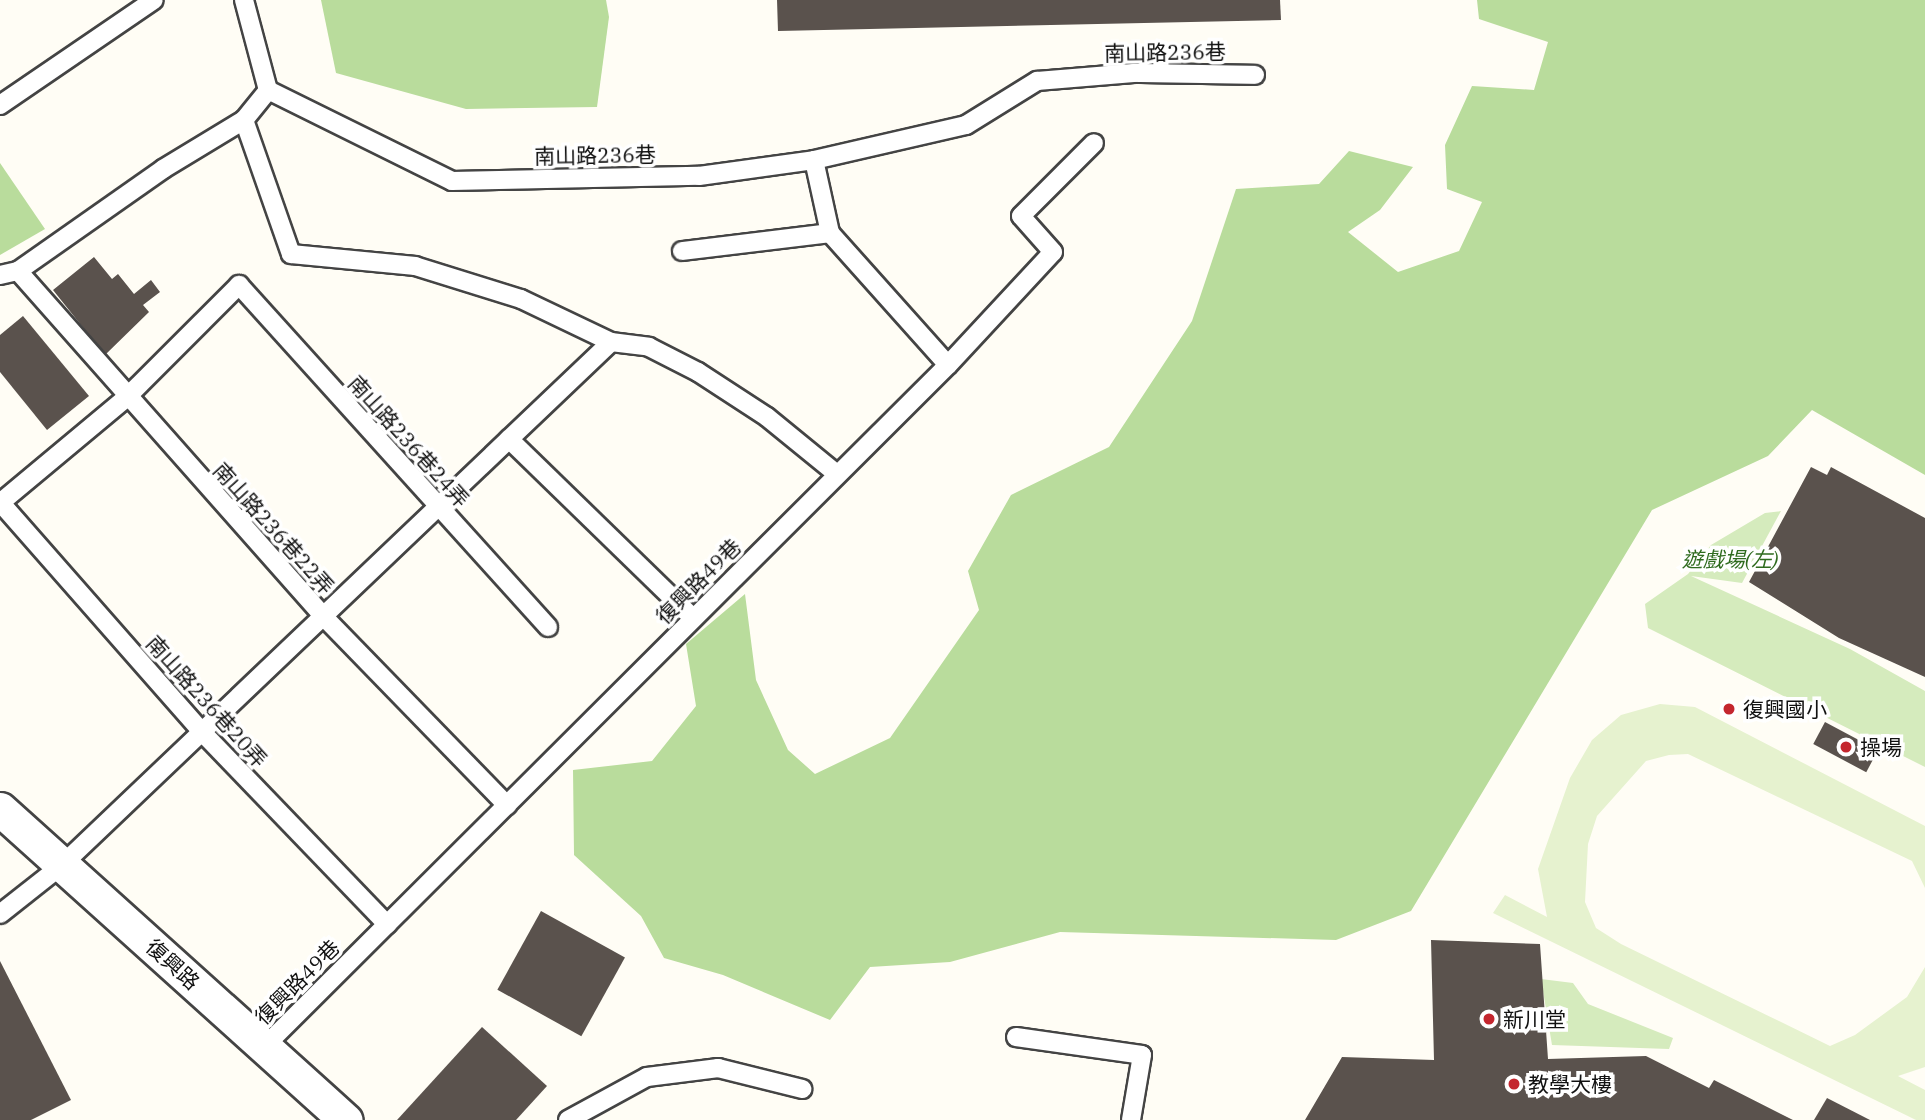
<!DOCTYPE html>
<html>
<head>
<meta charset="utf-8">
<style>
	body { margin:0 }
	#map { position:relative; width:1925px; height:1120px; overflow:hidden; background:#fffdf5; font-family:"IBM Plex Serif","Noto Sans TC",serif }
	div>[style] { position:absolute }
	.green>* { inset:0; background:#d5ebbd }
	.forest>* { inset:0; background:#b9dc9c }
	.pitch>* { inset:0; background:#e6f2cf }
	.building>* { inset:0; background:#5a524d; transform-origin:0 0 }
	.roads { filter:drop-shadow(2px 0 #444) drop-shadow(-2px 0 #444) drop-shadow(0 2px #444) drop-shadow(0 -2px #444) }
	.lane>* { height:18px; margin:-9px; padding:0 9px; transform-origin:9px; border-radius:9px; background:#fff }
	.street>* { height:33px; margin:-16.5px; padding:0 16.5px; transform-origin:16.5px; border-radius:16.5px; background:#fff }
	.dots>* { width:19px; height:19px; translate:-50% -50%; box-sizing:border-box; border:4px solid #fff; border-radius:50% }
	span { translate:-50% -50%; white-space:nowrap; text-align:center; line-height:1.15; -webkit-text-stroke:7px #fff; paint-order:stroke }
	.street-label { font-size:21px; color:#111 }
	.park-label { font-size:21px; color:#2f6b1f; font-style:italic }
	.poi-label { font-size:21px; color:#111 }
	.left { translate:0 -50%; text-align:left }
</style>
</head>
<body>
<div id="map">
	<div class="green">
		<div style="clip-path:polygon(1781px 511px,1742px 583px,1691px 576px,1850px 649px,1925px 691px,1925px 767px,1648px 628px,1645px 604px,1688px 574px,1711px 545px,1765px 513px)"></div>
		<div style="clip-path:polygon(1541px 979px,1573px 983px,1588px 1004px,1673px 1038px,1669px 1049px,1552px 1045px)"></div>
	</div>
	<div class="forest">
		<div style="clip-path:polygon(321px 0,606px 0,609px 17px,597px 107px,466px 109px,336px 73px)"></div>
		<div style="clip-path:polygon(1477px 0,1925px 0,1925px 475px,1812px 410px,1768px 456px,1652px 510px,1411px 911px,1336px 940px,1060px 932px,950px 962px,870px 967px,830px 1020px,723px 975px,664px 958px,641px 916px,574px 855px,573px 770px,652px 761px,696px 706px,686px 644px,745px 594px,756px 680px,788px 750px,815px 774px,890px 738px,979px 610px,968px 571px,1011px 495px,1109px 447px,1192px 321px,1236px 189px,1319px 184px,1349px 151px,1413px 167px,1380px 210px,1348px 232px,1398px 272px,1459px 251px,1482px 202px,1447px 189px,1445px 145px,1472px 86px,1534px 90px,1548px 42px,1479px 19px)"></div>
		<div style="clip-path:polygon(0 163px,45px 229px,0 255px)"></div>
	</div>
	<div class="pitch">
		<div style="clip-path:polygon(1660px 704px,1695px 707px,1925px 826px,1925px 888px,1912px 861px,1688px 754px,1669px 755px,1646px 761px,1597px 816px,1588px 844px,1585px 902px,1596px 928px,1621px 944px,1830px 1046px,1855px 1035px,1907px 997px,1925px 967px,1925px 1067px,1898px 1076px,1925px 1090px,1925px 1120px,1916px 1120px,1493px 913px,1505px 895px,1547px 917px,1538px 869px,1570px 778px,1592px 740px,1621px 715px)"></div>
	</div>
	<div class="building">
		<div style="clip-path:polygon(777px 0,1280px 0,1281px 20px,778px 31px)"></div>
		<div style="clip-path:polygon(94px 257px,112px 279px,118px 274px,134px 294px,151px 280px,160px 292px,143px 305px,149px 312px,105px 355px,53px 290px)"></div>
		<div style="clip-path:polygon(23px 316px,89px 396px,47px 430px,0 372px,0 335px)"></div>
		<div style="clip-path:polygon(1811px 467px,1827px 475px,1831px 467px,1925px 518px,1925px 677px,1839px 638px,1749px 582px)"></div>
		<div style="left:1825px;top:722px;width:60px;height:25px;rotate:28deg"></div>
		<div style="left:541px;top:911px;width:96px;height:90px;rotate:29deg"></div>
		<div style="clip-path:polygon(1431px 940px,1540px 944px,1548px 1059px,1646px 1056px,1709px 1088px,1714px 1080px,1793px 1120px,1305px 1120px,1342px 1057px,1434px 1060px)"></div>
		<div style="clip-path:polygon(0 961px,71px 1100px,31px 1120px,0 1120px)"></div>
		<div style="clip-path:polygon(482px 1027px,547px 1086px,516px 1120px,397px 1120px)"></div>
		<div style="clip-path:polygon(1827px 1098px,1870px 1120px,1814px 1120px)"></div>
	</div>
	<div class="roads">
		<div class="lane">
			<div style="left:244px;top:0;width:93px;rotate:75.1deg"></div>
			<div style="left:0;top:105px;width:186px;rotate:-34.3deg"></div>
			<div style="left:244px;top:120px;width:142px;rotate:70.7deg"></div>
			<div style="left:291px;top:254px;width:125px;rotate:5.5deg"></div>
			<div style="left:415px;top:266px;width:111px;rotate:17.3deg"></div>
			<div style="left:521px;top:299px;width:100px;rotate:25.5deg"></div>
			<div style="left:611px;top:342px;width:38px;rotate:7deg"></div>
			<div style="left:649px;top:347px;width:55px;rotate:27deg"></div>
			<div style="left:698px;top:372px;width:82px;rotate:33.1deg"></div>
			<div style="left:767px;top:417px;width:90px;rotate:39.2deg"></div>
			<div style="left:814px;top:160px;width:75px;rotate:77.6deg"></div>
			<div style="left:830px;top:233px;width:177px;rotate:48.2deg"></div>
			<div style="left:682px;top:251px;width:149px;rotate:-6.9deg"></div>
			<div style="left:18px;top:271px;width:460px;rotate:48.5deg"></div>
			<div style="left:323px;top:616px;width:264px;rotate:45.8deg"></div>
			<div style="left:0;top:275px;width:18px;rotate:-13deg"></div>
			<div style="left:18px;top:271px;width:177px;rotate:-35.1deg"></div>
			<div style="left:163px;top:169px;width:95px;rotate:-31.2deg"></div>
			<div style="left:244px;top:120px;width:38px;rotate:-51deg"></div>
			<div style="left:268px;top:90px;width:205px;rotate:26.3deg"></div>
			<div style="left:452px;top:181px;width:247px;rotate:-1.2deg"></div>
			<div style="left:699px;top:176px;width:116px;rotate:-7.9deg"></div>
			<div style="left:814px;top:160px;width:156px;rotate:-13deg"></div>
			<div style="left:966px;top:125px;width:84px;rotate:-31.8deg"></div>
			<div style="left:1037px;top:81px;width:97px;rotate:-4.7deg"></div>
			<div style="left:1134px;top:73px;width:121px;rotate:0.9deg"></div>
			<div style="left:509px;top:439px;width:257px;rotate:44.2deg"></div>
			<div style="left:0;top:502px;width:306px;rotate:48.7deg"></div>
			<div style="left:202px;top:732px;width:267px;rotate:46.1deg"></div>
			<div style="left:0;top:503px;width:164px;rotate:-39.8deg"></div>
			<div style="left:126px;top:398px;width:160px;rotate:-45deg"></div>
			<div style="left:239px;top:285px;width:461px;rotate:47.9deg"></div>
			<div style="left:0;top:914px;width:79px;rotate:-38.3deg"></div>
			<div style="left:62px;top:865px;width:758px;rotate:-43.61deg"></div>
			<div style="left:1016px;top:1037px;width:127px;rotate:8.1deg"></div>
			<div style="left:1142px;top:1055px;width:66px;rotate:99.6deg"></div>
			<div style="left:265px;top:1046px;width:964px;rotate:-44.92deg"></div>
			<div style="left:948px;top:365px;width:154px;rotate:-47.1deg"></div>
			<div style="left:1053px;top:252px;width:48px;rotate:-131.6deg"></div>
			<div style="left:1021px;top:216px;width:103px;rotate:-45deg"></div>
			<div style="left:568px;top:1120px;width:90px;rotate:-28.6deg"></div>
			<div style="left:647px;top:1077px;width:72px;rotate:-7.2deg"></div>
			<div style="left:718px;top:1068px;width:87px;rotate:14deg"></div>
		</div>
		<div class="street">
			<div style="left:0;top:809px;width:465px;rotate:42deg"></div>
		</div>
	</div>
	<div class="dots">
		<div style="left:1729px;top:709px;background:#c4262e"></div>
		<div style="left:1846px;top:747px;background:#c4262e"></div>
		<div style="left:1489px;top:1019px;background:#c4262e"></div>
		<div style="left:1514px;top:1084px;background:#c4262e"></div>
	</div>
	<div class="street-label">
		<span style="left:1165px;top:52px;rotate:-1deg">南山路236巷</span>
		<span style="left:595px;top:155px;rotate:-1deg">南山路236巷</span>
		<span style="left:409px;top:441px;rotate:48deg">南山路236巷24弄</span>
		<span style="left:274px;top:528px;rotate:48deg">南山路236巷22弄</span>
		<span style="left:698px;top:581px;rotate:-45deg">復興路49巷</span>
		<span style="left:207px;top:701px;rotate:48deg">南山路236巷20弄</span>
		<span style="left:173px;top:964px;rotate:42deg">復興路</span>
		<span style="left:297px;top:982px;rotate:-45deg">復興路49巷</span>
	</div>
	<div class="park-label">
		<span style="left:1730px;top:559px">遊戲場(左)</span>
	</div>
	<div class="poi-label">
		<span class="left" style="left:1743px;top:709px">復興國小</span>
		<span class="left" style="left:1860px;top:747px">操場</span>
		<span class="left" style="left:1503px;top:1019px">新川堂</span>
		<span class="left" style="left:1528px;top:1084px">教學大樓</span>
	</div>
</div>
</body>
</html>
